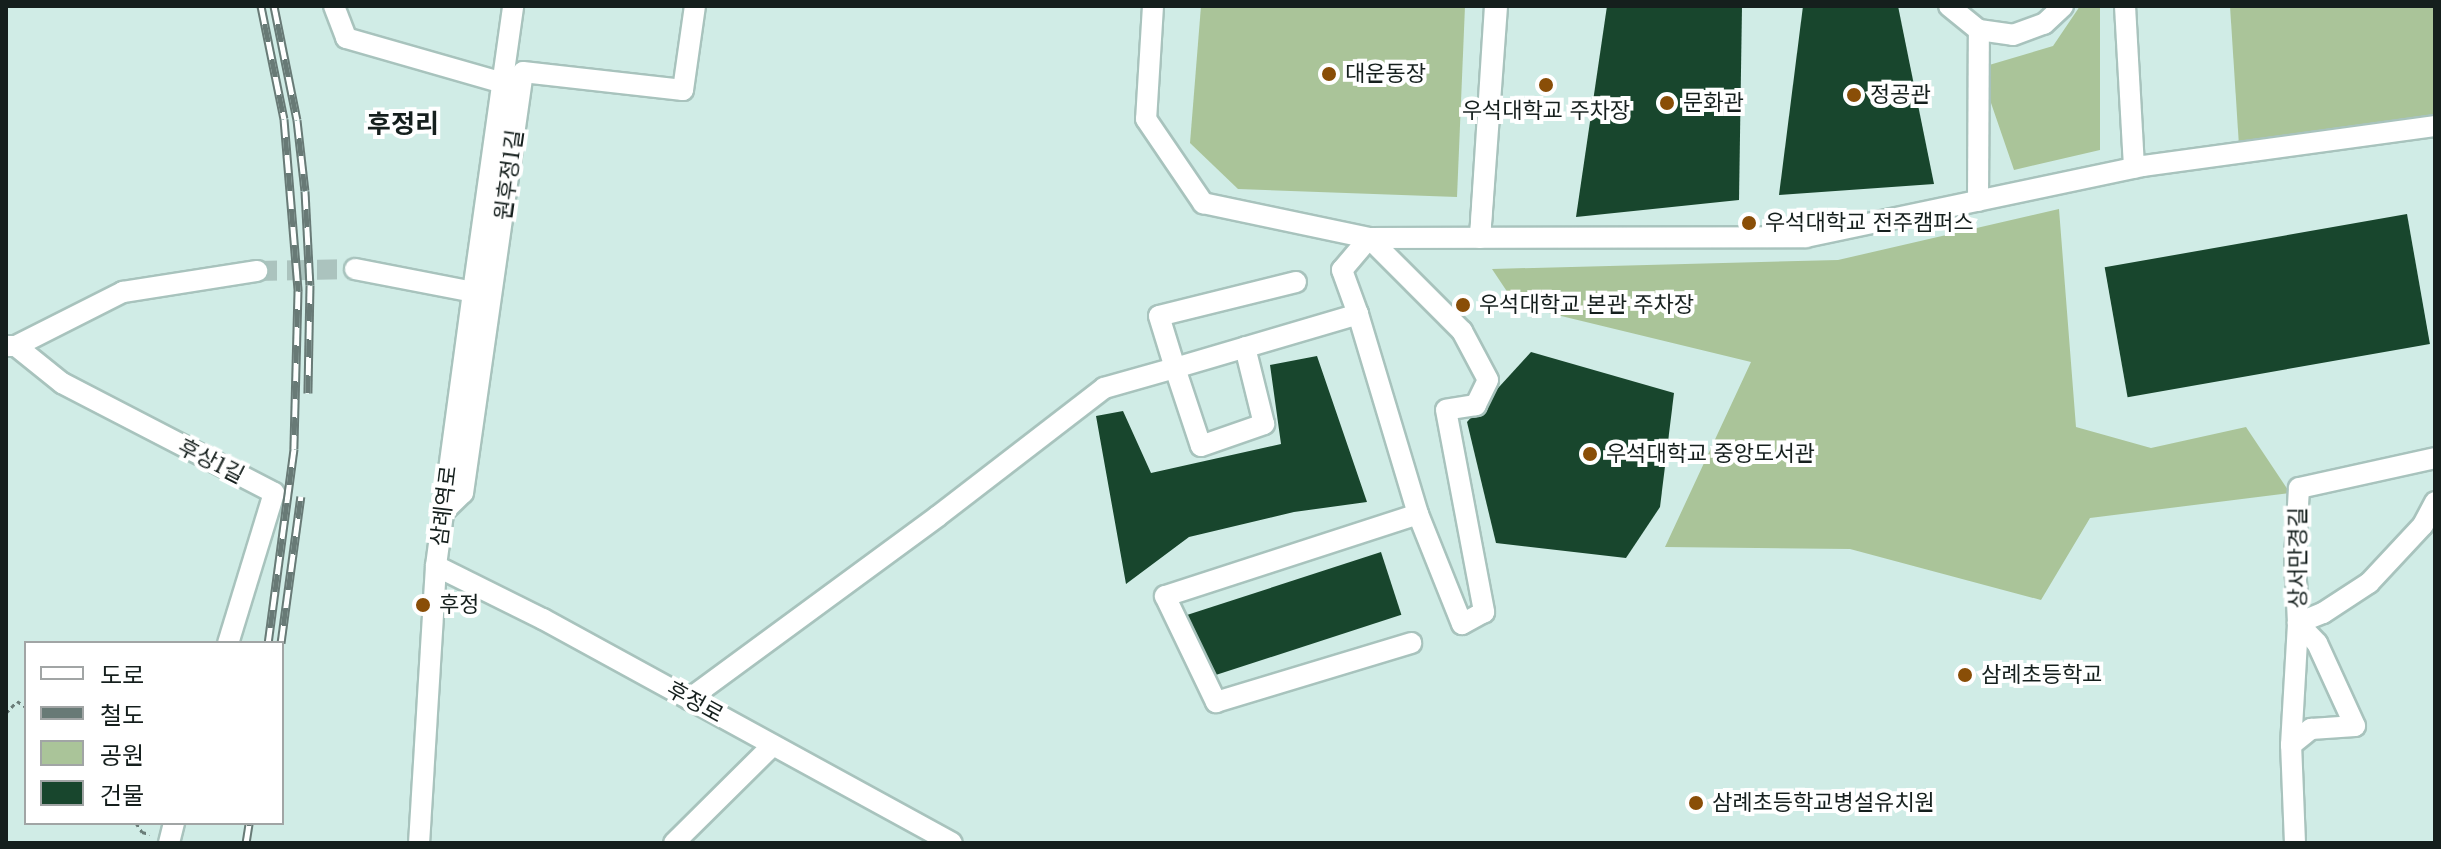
<!DOCTYPE html>
<html>
<head>
<meta charset="utf-8">
<style>
	body { margin:0 }
	#map { position:relative; width:2441px; height:849px; overflow:hidden; background:#d0ece6; font-family:"Libre Baskerville","Noto Sans KR",serif }
	div>[style] { position:absolute }
	.green>* { inset:0; background:#aac499 }
	.building>* { inset:0; background:#18462d; transform-origin:0 0 }
	.minor-tunnel>* { height:20px; margin-top:-10px; transform-origin:0; background:repeating-linear-gradient(90deg,#abc3be 0 20px,transparent 0 30px) }
	.path>* { height:3px; margin-top:-1.5px; transform-origin:0; background:repeating-linear-gradient(90deg,#6a7c78 0 4px,transparent 0 8px) }
	.roads { filter:drop-shadow(2px 0 #a8c3bd) drop-shadow(-2px 0 #a8c3bd) drop-shadow(0 2px #a8c3bd) drop-shadow(0 -2px #a8c3bd) }
	.minor>* { height:20px; margin:-10px; padding:0 10px; transform-origin:10px; border-radius:10px; background:#fff }
	.rail>* { height:9px; margin-top:-4.5px; transform-origin:0; background:repeating-linear-gradient(90deg,#fff 0 18px,#687a76 0 36px); box-sizing:border-box; border-block:2px solid #687a76 }
	.dots>* { width:22px; height:22px; translate:-50% -50%; box-sizing:border-box; border:4px solid #fff; border-radius:50% }
	span { translate:-50% -50%; white-space:nowrap; text-align:center; line-height:1.15; -webkit-text-stroke:8px #fff; paint-order:stroke }
	.poi-label { font-size:22px; color:#151f1d }
	.left { translate:0 -50%; text-align:left }
	.street-label { font-size:22px; color:#151f1d }
	.quarter-label { font-size:26px; color:#151f1d; font-weight:700 }
	.frame { position:absolute; inset:0; border:8px solid #151f1d; pointer-events:none }
	.legend { position:absolute; left:24px; top:641px; width:260px; height:184px; box-sizing:border-box; background:#fff; border:2px solid #a1a5a5; margin:0; padding:10px 14px; list-style:none; font-size:24px; color:#151f1d }
	.legend li { display:flex; align-items:center; gap:16px; height:40px }
	.legend b { width:40px; border:2px solid #a1a5a5 }
</style>
</head>
<body>
<div id="map">
	<div class="green">
		<div style="clip-path:polygon(1201px 6px,1465px 6px,1457px 197px,1238px 189px,1190px 143px)"></div>
		<div style="clip-path:polygon(2080px 6px,2100px 6px,2100px 150px,2014px 170px,1979px 68px,2053px 46px)"></div>
		<div style="clip-path:polygon(2230px 6px,2435px 6px,2435px 119px,2239px 146px)"></div>
		<div style="clip-path:polygon(2059px 209px,2076px 427px,2151px 448px,2246px 427px,2290px 493px,2090px 518px,2041px 600px,1850px 549px,1665px 547px,1751px 362px,1516px 305px,1492px 269px,1838px 260px)"></div>
	</div>
	<div class="building">
		<div style="clip-path:polygon(1607px 6px,1742px 6px,1739px 200px,1576px 217px)"></div>
		<div style="clip-path:polygon(1803px 6px,1898px 6px,1934px 184px,1779px 195px)"></div>
		<div style="left:2407px;top:214px;width:132px;height:307px;rotate:80deg"></div>
		<div style="clip-path:polygon(1531px 352px,1674px 393px,1660px 507px,1626px 558px,1496px 543px,1467px 422px)"></div>
		<div style="clip-path:polygon(1317px 356px,1367px 502px,1294px 512px,1189px 537px,1126px 584px,1096px 416px,1123px 411px,1151px 473px,1281px 444px,1270px 365px)"></div>
		<div style="left:1381px;top:552px;width:66px;height:213px;rotate:72deg"></div>
	</div>
	<div class="minor-tunnel">
		<div style="left:257px;top:271px;width:98px;rotate:-1.2deg"></div>
	</div>
	<div class="path">
		<div style="left:6px;top:713px;width:16px;rotate:-47deg"></div>
		<div style="left:17px;top:701px;width:11px;rotate:34deg"></div>
		<div style="left:136px;top:823px;width:11px;rotate:56deg"></div>
		<div style="left:142px;top:832px;width:8px;rotate:14deg"></div>
	</div>
	<div class="roads">
		<div class="minor">
			<div style="left:334px;top:6px;width:34px;rotate:69deg"></div>
			<div style="left:346px;top:38px;width:163px;rotate:16deg"></div>
			<div style="left:503px;top:83px;width:10px;rotate:-29deg"></div>
			<div style="left:1153px;top:6px;width:113px;rotate:93.5deg"></div>
			<div style="left:1146px;top:119px;width:102px;rotate:55.8deg"></div>
			<div style="left:1203px;top:203px;width:170px;rotate:11.9deg"></div>
			<div style="left:1369px;top:238px;width:437px;rotate:-0.1deg"></div>
			<div style="left:1806px;top:237px;width:344px;rotate:-11.9deg"></div>
			<div style="left:2143px;top:166px;width:295px;rotate:-7.8deg"></div>
			<div style="left:1495px;top:6px;width:232px;rotate:93.7deg"></div>
			<div style="left:1480px;top:238px;width:233px;rotate:-85.8deg"></div>
			<div style="left:1949px;top:6px;width:38px;rotate:39deg"></div>
			<div style="left:1979px;top:30px;width:34px;rotate:8deg"></div>
			<div style="left:2013px;top:35px;width:33px;rotate:-20deg"></div>
			<div style="left:2044px;top:24px;width:26px;rotate:-43deg"></div>
			<div style="left:2125px;top:6px;width:162px;rotate:86.8deg"></div>
			<div style="left:1978px;top:201px;width:171px;rotate:-89.7deg"></div>
			<div style="left:355px;top:269px;width:120px;rotate:11deg"></div>
			<div style="left:473px;top:292px;width:276px;rotate:97.7deg"></div>
			<div style="left:436px;top:566px;width:278px;rotate:93.5deg"></div>
			<div style="left:1296px;top:282px;width:141px;rotate:166.1deg"></div>
			<div style="left:1159px;top:316px;width:54px;rotate:72.9deg"></div>
			<div style="left:1175px;top:368px;width:191px;rotate:-16.4deg"></div>
			<div style="left:1358px;top:314px;width:47px;rotate:-110deg"></div>
			<div style="left:1342px;top:270px;width:42px;rotate:-49.8deg"></div>
			<div style="left:1369px;top:238px;width:132px;rotate:45deg"></div>
			<div style="left:1462px;top:331px;width:55px;rotate:62deg"></div>
			<div style="left:1488px;top:380px;width:28px;rotate:116deg"></div>
			<div style="left:1476px;top:405px;width:30px;rotate:171deg"></div>
			<div style="left:1446px;top:410px;width:206px;rotate:79.3deg"></div>
			<div style="left:1484px;top:612px;width:25px;rotate:151deg"></div>
			<div style="left:1462px;top:624px;width:118px;rotate:-111.8deg"></div>
			<div style="left:473px;top:292px;width:289px;rotate:-82deg"></div>
			<div style="left:1358px;top:314px;width:209px;rotate:73.3deg"></div>
			<div style="left:1418px;top:514px;width:266px;rotate:162deg"></div>
			<div style="left:1165px;top:596px;width:118px;rotate:64.3deg"></div>
			<div style="left:1216px;top:702px;width:204px;rotate:-16.8deg"></div>
			<div style="left:6px;top:346px;width:10px"></div>
			<div style="left:16px;top:346px;width:120px;rotate:-26.8deg"></div>
			<div style="left:123px;top:292px;width:136px;rotate:-8.9deg"></div>
			<div style="left:16px;top:346px;width:59px;rotate:38.8deg"></div>
			<div style="left:62px;top:383px;width:239px;rotate:27.4deg"></div>
			<div style="left:274px;top:493px;width:157px;rotate:107deg"></div>
			<div style="left:442px;top:513px;width:29px;rotate:-44deg"></div>
			<div style="left:463px;top:493px;width:425px;rotate:-81.9deg"></div>
			<div style="left:523px;top:72px;width:161px;rotate:6.4deg"></div>
			<div style="left:683px;top:90px;width:85px;rotate:-81.9deg"></div>
			<div style="left:436px;top:566px;width:119px;rotate:26.4deg"></div>
			<div style="left:543px;top:619px;width:466px;rotate:28.7deg"></div>
			<div style="left:2298px;top:623px;width:27px;rotate:-22deg"></div>
			<div style="left:2323px;top:613px;width:55px;rotate:-33.1deg"></div>
			<div style="left:2369px;top:583px;width:79px;rotate:-47deg"></div>
			<div style="left:2423px;top:525px;width:26px;rotate:-62deg"></div>
			<div style="left:689px;top:699px;width:309px;rotate:-36.3deg"></div>
			<div style="left:938px;top:516px;width:210px;rotate:-37.6deg"></div>
			<div style="left:1104px;top:388px;width:74px;rotate:-15.7deg"></div>
			<div style="left:1175px;top:368px;width:82px;rotate:71.6deg"></div>
			<div style="left:1201px;top:446px;width:67px;rotate:-19.2deg"></div>
			<div style="left:1264px;top:424px;width:79px;rotate:-103.9deg"></div>
			<div style="left:2291px;top:745px;width:26px;rotate:-39deg"></div>
			<div style="left:2311px;top:729px;width:44px;rotate:-3.9deg"></div>
			<div style="left:2355px;top:726px;width:91px;rotate:-114.6deg"></div>
			<div style="left:2317px;top:643px;width:28px;rotate:-134deg"></div>
			<div style="left:169px;top:843px;width:21px;rotate:-76deg"></div>
			<div style="left:674px;top:843px;width:139px;rotate:-44.7deg"></div>
			<div style="left:2295px;top:843px;width:98px;rotate:-92.3deg"></div>
			<div style="left:2291px;top:745px;width:122px;rotate:-86.7deg"></div>
			<div style="left:2298px;top:623px;width:64px;rotate:-92.7deg"></div>
			<div style="left:2295px;top:559px;width:71px;rotate:-86.8deg"></div>
			<div style="left:2299px;top:488px;width:139px;rotate:-12.4deg"></div>
		</div>
	</div>
	<div class="rail">
		<div style="left:261px;top:6px;width:115px;rotate:78.5deg"></div>
		<div style="left:284px;top:119px;width:173px;rotate:85.3deg"></div>
		<div style="left:298px;top:291px;width:158px;rotate:91.5deg"></div>
		<div style="left:294px;top:449px;width:196px;rotate:97.6deg"></div>
		<div style="left:274px;top:6px;width:116px;rotate:78.6deg"></div>
		<div style="left:297px;top:120px;width:71px;rotate:83.6deg"></div>
		<div style="left:305px;top:191px;width:94px;rotate:87deg"></div>
		<div style="left:310px;top:285px;width:108px;rotate:91.1deg"></div>
		<div style="left:281px;top:643px;width:148px;rotate:-82.3deg"></div>
		<div style="left:246px;top:843px;width:20px;rotate:-81deg"></div>
	</div>
	<div class="dots">
		<div style="left:1329px;top:74px;background:#894e07"></div>
		<div style="left:1546px;top:85px;background:#894e07"></div>
		<div style="left:1854px;top:95px;background:#894e07"></div>
		<div style="left:1667px;top:103px;background:#894e07"></div>
		<div style="left:1749px;top:223px;background:#894e07"></div>
		<div style="left:1463px;top:305px;background:#894e07"></div>
		<div style="left:1590px;top:454px;background:#894e07"></div>
		<div style="left:423px;top:605px;background:#894e07"></div>
		<div style="left:1965px;top:675px;background:#894e07"></div>
		<div style="left:1696px;top:803px;background:#894e07"></div>
	</div>
	<div class="poi-label">
		<span class="left" style="left:1345px;top:74px">대운동장</span>
		<span class="left" style="left:1870px;top:95px">정공관</span>
		<span class="left" style="left:1683px;top:103px">문화관</span>
		<span style="left:1546px;top:111px">우석대학교 주차장</span>
		<span class="left" style="left:1765px;top:223px">우석대학교 전주캠퍼스</span>
		<span class="left" style="left:1479px;top:305px">우석대학교 본관 주차장</span>
		<span class="left" style="left:1606px;top:454px">우석대학교 중앙도서관</span>
		<span class="left" style="left:439px;top:605px">후정</span>
		<span class="left" style="left:1981px;top:675px">삼례초등학교</span>
		<span class="left" style="left:1712px;top:803px">삼례초등학교병설유치원</span>
	</div>
	<div class="street-label">
		<span style="left:509px;top:175px;rotate:-82deg">원후정1길</span>
		<span style="left:211px;top:461px;rotate:27deg">후상1길</span>
		<span style="left:444px;top:506px;rotate:-83deg">삼례역로</span>
		<span style="left:2298px;top:558px;rotate:-90deg">상서만경길</span>
		<span style="left:695px;top:702px;rotate:29deg">후정로</span>
	</div>
	<div class="quarter-label">
		<span style="left:403px;top:125px">후정리</span>
	</div>
	<div class="frame"></div>
	<ul class="legend">
	<li><b style="height:10px;background:#fff"></b>도로</li>
	<li><b style="height:10px;background:#687a76"></b>철도</li>
	<li><b style="height:22px;background:#aac499"></b>공원</li>
	<li><b style="height:22px;background:#18462d"></b>건물</li>
	</ul>
</div>
</body>
</html>
